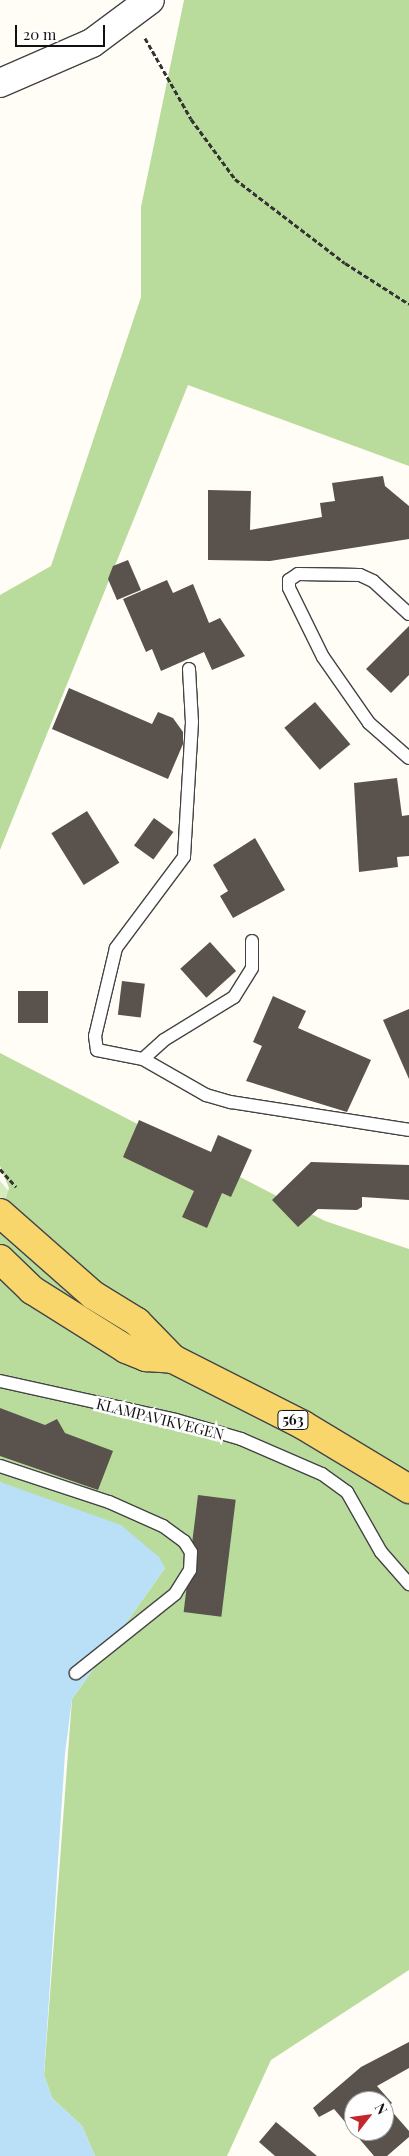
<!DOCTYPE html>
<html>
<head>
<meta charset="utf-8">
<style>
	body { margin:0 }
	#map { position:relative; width:409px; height:2156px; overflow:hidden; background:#fffdf5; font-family:"Playfair Display",serif }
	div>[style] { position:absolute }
	.green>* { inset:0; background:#d5ebbd }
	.forest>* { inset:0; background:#b9dc9c }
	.water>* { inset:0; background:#b9e0f7 }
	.building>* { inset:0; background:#5a524d; transform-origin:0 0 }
	.path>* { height:3px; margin-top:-1.5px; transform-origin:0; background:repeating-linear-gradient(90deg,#333 0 5px,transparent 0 7.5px) }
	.roads { filter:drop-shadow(1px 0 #444) drop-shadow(-1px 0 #444) drop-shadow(0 1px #444) drop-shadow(0 -1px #444) }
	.service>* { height:12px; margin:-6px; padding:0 6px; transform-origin:6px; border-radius:6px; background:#fff }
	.tertiary>* { height:28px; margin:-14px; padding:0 14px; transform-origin:14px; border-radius:14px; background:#fff }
	.primary>* { height:28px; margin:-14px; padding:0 14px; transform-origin:14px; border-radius:14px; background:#f9d66b }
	span { translate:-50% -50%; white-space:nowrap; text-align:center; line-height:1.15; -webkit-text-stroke:5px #fff; paint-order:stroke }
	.shield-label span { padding:1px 4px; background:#fff; border:1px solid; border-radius:4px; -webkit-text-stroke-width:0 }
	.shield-label { font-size:14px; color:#111; font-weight:700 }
	.street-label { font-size:15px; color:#111 }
	.north { position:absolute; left:344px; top:2091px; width:50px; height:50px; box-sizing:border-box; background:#fff; border:1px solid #a0a0a0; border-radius:50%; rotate:60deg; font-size:14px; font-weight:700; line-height:20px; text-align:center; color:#111 }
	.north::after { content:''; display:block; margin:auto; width:18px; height:22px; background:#c4262e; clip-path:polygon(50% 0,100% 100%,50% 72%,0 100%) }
	.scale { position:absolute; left:15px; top:25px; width:90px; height:22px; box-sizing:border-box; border:2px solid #111; border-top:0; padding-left:6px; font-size:15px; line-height:18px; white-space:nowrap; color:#111; -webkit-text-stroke:4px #fff; paint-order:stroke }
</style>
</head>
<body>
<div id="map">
	<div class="green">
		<div style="clip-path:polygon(0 1181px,50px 1238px,46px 1242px,0 1197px)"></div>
	</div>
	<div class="forest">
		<div style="clip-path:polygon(184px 0,409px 0,409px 466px,188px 385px,0 850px,0 595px,51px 566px,141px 297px,141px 207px)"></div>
		<div style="clip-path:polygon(0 1053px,325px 1221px,409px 1249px,409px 1970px,271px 2060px,227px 2156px,95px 2156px,82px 2126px,52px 2098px,44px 2075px,72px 1699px,165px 1568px,0 1482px,0 1219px,9px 1188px,0 1166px)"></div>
	</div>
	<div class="water">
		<div style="clip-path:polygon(0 1482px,121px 1525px,159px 1557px,165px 1568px,72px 1699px,65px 1754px,44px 2075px,52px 2098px,82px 2126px,95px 2156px,0 2156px)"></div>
	</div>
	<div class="building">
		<div style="clip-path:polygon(383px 476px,385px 486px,409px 506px,409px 539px,270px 561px,208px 560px,208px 490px,251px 491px,250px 530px,322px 517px,320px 503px,335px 501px,332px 483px)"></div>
		<div style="clip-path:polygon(128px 560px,141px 590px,117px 600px,108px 579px,113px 566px)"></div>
		<div style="clip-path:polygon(167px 580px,173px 593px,193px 584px,209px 623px,220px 618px,245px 656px,212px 670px,204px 652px,161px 671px,152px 649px,146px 652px,123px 599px)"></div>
		<div style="clip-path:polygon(409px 626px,409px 675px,391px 693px,366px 669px)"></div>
		<div style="clip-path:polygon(69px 688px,152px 724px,158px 712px,173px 718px,183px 732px,183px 744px,168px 779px,52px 729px)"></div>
		<div style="left:315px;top:702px;width:55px;height:40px;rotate:50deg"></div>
		<div style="clip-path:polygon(397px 778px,402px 816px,409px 815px,409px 856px,397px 857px,398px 867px,359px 872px,354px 783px)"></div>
		<div style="left:87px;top:811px;width:61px;height:42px;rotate:58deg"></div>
		<div style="left:154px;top:818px;width:24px;height:34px;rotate:36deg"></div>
		<div style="clip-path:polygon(255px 838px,285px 890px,233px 918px,220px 896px,228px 891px,213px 865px)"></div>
		<div style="left:210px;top:942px;width:39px;height:40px;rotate:48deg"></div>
		<div style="left:122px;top:981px;width:23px;height:34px;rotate:7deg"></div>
		<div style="left:48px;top:991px;width:32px;height:30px;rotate:90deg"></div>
		<div style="clip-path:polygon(273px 996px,306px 1011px,298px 1028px,371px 1060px,347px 1112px,246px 1081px,262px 1046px,253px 1042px)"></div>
		<div style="clip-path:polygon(409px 1009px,409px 1079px,383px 1020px)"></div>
		<div style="clip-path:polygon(139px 1120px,211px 1152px,218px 1135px,252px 1150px,231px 1197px,222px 1193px,207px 1228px,182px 1217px,194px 1191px,123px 1157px)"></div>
		<div style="clip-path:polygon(311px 1162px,409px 1165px,409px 1200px,362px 1197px,362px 1207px,357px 1210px,318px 1209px,298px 1227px,272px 1200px)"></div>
		<div style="clip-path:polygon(0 1408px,45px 1425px,57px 1419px,65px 1433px,113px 1451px,98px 1490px,0 1456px)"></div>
		<div style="left:198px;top:1495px;width:38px;height:118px;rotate:7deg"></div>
		<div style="clip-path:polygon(evenodd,409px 2042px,409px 2068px,377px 2086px,392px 2103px,388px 2107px,409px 2131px,409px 2137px,387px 2156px,374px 2156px,334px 2109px,319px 2117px,313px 2108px,361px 2067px,409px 2042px,354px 2101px,384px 2101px,384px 2131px,354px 2131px,354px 2101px)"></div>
		<div style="clip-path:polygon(276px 2122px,317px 2156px,275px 2156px,259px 2142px)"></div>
	</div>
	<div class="path">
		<div style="left:145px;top:38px;width:93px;rotate:60.4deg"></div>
		<div style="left:191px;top:119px;width:74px;rotate:53.7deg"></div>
		<div style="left:235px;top:179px;width:138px;rotate:37.4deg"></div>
		<div style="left:345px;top:263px;width:76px;rotate:32.6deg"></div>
		<div style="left:0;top:1169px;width:24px;rotate:48deg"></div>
	</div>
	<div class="roads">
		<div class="service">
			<div style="left:409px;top:614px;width:49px;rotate:-137.5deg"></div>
			<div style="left:373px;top:581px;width:14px;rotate:-155deg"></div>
			<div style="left:360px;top:575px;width:62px;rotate:-179.1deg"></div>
			<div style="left:298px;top:574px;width:11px;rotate:146deg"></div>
			<div style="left:289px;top:580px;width:8px;rotate:90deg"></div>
			<div style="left:289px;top:588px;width:77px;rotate:63.8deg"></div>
			<div style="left:323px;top:657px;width:80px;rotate:55.1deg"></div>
			<div style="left:369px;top:723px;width:53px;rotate:41.2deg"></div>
			<div style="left:189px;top:669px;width:53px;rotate:86.8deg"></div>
			<div style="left:192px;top:722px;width:135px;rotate:93.4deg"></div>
			<div style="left:184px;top:857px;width:114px;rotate:126.8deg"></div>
			<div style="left:116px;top:948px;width:90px;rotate:103.4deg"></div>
			<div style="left:95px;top:1036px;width:14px;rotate:82deg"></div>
			<div style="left:97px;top:1050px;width:47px;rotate:11.1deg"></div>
			<div style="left:143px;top:1059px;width:73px;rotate:29.7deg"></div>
			<div style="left:206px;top:1095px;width:26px;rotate:16deg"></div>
			<div style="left:231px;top:1102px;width:180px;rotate:8.9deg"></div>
			<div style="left:143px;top:1059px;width:28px;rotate:-42deg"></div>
			<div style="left:164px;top:1040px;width:82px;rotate:-31.6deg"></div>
			<div style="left:234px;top:997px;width:34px;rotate:-58deg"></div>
			<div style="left:252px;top:968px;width:27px;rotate:-90deg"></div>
			<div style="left:0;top:1381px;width:180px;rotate:12.5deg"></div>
			<div style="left:176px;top:1420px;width:68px;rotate:16.3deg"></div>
			<div style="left:241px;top:1439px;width:88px;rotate:23.4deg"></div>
			<div style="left:322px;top:1474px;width:31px;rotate:36deg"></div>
			<div style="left:347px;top:1492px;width:69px;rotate:60.5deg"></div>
			<div style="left:381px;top:1552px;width:43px;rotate:48.8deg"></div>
			<div style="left:0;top:1466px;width:115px;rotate:18.3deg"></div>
			<div style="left:109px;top:1502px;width:59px;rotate:24deg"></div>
			<div style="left:163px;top:1526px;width:26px;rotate:36deg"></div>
			<div style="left:184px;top:1541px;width:13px;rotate:58deg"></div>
			<div style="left:191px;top:1552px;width:18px;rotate:93deg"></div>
			<div style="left:190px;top:1570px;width:28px;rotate:122deg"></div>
			<div style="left:175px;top:1594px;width:127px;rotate:141.4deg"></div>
		</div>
		<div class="tertiary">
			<div style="left:0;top:83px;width:100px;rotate:-23.5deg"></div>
			<div style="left:92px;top:43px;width:72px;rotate:-36.6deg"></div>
		</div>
		<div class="primary">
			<div style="left:0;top:1213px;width:124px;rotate:41.4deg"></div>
			<div style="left:93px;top:1295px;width:52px;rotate:31.5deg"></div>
			<div style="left:137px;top:1322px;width:52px;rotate:45.8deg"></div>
			<div style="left:173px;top:1359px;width:146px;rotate:26.9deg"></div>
			<div style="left:303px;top:1425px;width:124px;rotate:31.1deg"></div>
			<div style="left:0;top:1259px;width:45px;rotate:44.1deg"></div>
			<div style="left:32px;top:1290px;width:111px;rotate:32.1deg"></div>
			<div style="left:126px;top:1349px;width:22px;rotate:22deg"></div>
			<div style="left:146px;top:1357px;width:27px;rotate:4deg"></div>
		</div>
	</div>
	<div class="shield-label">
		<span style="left:293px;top:1420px">563</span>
	</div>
	<div class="street-label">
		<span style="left:160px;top:1419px;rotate:14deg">KLAMPAVIKVEGEN</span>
	</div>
	<div class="north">N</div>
	<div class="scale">20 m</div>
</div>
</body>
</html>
